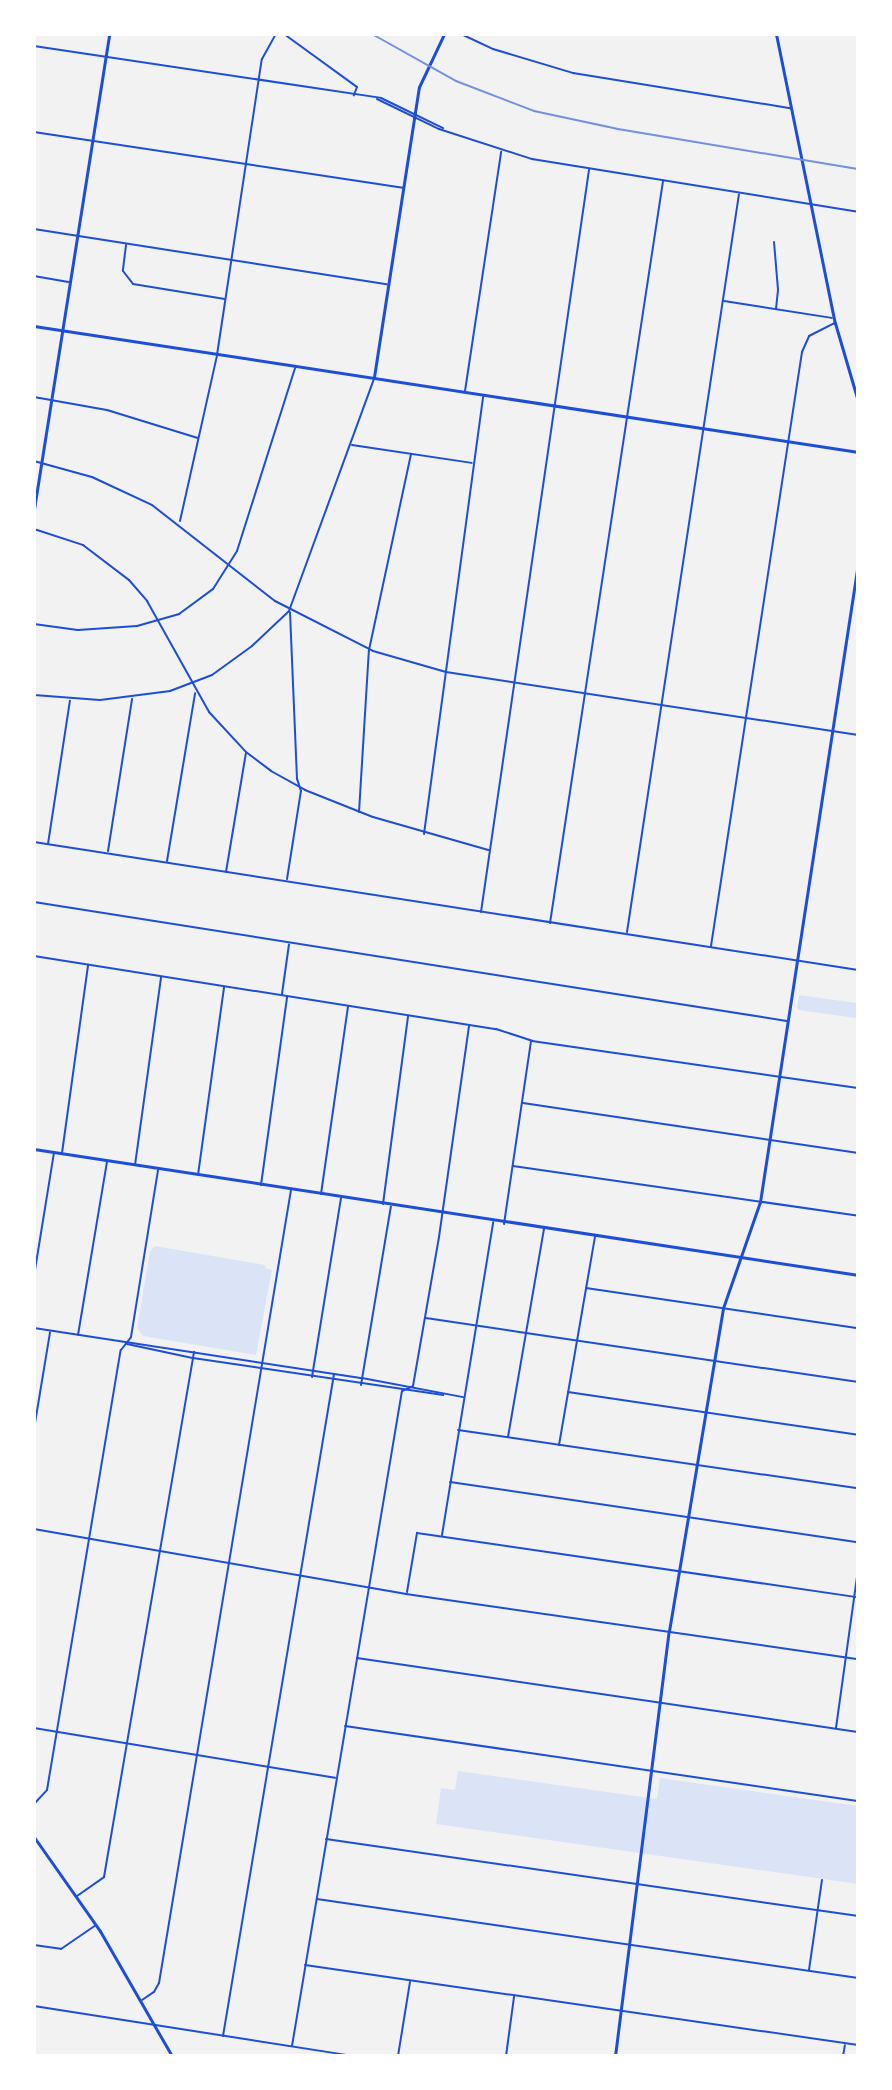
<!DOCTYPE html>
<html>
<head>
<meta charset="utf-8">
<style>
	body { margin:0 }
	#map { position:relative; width:892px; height:2090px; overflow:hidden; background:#f2f2f2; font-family:"Roboto Serif",serif }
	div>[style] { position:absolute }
	.green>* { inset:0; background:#dbe4f7; transform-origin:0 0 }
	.minor>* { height:2px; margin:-1px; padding:0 1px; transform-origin:1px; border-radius:1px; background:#1d4ed8 }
	.tertiary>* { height:3px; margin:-1.5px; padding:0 1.5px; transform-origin:1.5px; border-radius:1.5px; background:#1d4ed8 }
	.secondary>* { height:3px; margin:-1.5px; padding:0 1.5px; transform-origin:1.5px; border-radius:1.5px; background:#1d4ed8 }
	.rail>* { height:2px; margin:-1px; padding:0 1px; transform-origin:1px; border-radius:1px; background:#7290e2 }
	span { translate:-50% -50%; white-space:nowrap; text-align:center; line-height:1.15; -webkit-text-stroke:7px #fff; paint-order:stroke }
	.frame { position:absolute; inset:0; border:36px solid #fff; pointer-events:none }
</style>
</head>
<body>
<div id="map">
	<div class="green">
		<div style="left:799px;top:995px;width:60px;height:15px;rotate:8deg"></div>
		<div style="clip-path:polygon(155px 1246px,265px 1265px,265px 1268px,272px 1270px,256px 1355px,143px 1336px,137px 1328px,150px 1251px)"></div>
		<div style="clip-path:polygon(458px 1771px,657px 1799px,660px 1778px,858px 1806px,858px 1884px,436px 1824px,441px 1788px,455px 1790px)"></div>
	</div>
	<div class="minor">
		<div style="left:284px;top:34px;width:90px;rotate:36deg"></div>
		<div style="left:357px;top:87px;width:9px;rotate:111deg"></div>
		<div style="left:461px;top:34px;width:35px;rotate:25deg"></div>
		<div style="left:493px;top:49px;width:84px;rotate:16.7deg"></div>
		<div style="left:573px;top:73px;width:220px;rotate:9.2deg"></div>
		<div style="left:34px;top:46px;width:351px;rotate:8.5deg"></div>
		<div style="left:381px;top:98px;width:69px;rotate:25.8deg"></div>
		<div style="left:377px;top:99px;width:69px;rotate:25.8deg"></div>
		<div style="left:439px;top:129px;width:98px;rotate:17.9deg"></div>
		<div style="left:532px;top:159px;width:330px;rotate:9.2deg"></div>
		<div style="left:34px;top:132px;width:373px;rotate:8.6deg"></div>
		<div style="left:34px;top:229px;width:357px;rotate:8.9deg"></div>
		<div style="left:774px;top:242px;width:48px;rotate:85.2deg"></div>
		<div style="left:778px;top:290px;width:19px;rotate:96deg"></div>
		<div style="left:126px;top:245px;width:26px;rotate:97deg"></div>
		<div style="left:123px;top:271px;width:16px;rotate:52deg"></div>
		<div style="left:133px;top:284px;width:93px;rotate:9.3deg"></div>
		<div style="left:34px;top:276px;width:35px;rotate:10deg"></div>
		<div style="left:724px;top:301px;width:109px;rotate:8.9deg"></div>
		<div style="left:465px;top:391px;width:242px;rotate:-81.4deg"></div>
		<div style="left:34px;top:397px;width:74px;rotate:10.1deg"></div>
		<div style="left:107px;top:410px;width:95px;rotate:17.1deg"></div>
		<div style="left:352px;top:445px;width:121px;rotate:8.5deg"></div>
		<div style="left:34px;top:461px;width:60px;rotate:15.4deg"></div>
		<div style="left:92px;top:477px;width:66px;rotate:25deg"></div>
		<div style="left:152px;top:505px;width:156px;rotate:38deg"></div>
		<div style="left:275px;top:601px;width:110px;rotate:27deg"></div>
		<div style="left:373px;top:651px;width:76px;rotate:16deg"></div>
		<div style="left:446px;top:672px;width:417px;rotate:8.7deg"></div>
		<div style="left:180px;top:521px;width:170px;rotate:-77.4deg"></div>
		<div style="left:217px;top:355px;width:299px;rotate:-81.4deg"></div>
		<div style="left:262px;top:59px;width:29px;rotate:-61deg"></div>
		<div style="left:34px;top:529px;width:52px;rotate:18.1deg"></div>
		<div style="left:83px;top:545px;width:58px;rotate:37.3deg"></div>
		<div style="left:129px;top:580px;width:28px;rotate:49deg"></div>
		<div style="left:147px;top:601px;width:127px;rotate:60.8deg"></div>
		<div style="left:209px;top:712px;width:54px;rotate:47.2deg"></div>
		<div style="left:246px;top:752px;width:31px;rotate:37deg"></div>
		<div style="left:271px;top:771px;width:39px;rotate:29deg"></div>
		<div style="left:305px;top:790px;width:73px;rotate:21.7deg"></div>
		<div style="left:373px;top:817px;width:120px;rotate:16deg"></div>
		<div style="left:34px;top:624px;width:44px;rotate:7.8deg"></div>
		<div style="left:78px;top:630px;width:59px;rotate:-3.9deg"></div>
		<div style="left:137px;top:626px;width:44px;rotate:-15.9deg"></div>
		<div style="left:179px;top:614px;width:42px;rotate:-36.3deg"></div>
		<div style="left:213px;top:589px;width:45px;rotate:-57.7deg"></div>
		<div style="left:237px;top:551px;width:192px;rotate:-72.4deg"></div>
		<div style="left:34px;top:695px;width:66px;rotate:4.3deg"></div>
		<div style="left:100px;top:700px;width:71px;rotate:-7.3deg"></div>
		<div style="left:170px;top:691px;width:45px;rotate:-20.9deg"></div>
		<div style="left:212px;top:675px;width:49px;rotate:-35.9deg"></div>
		<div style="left:252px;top:646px;width:51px;rotate:-43.4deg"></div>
		<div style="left:289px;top:611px;width:247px;rotate:-69.9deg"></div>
		<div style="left:359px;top:812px;width:162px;rotate:-86.5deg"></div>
		<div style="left:369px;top:650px;width:200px;rotate:-77.9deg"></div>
		<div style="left:424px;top:834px;width:441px;rotate:-82.3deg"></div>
		<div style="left:34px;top:842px;width:834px;rotate:8.83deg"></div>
		<div style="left:48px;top:844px;width:145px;rotate:-81.3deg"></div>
		<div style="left:108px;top:851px;width:154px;rotate:-81deg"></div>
		<div style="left:167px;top:861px;width:170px;rotate:-80.5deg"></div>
		<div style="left:226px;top:872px;width:121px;rotate:-80.5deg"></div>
		<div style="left:287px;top:879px;width:89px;rotate:-81deg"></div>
		<div style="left:301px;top:791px;width:13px;rotate:-108deg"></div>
		<div style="left:297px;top:779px;width:167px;rotate:-92.4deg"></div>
		<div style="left:34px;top:902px;width:762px;rotate:8.98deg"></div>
		<div style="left:481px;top:912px;width:750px;rotate:-81.72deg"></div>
		<div style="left:550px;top:923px;width:751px;rotate:-81.34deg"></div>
		<div style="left:627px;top:932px;width:746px;rotate:-81.37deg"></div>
		<div style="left:711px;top:946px;width:601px;rotate:-81.29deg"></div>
		<div style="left:802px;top:352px;width:17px;rotate:-66deg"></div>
		<div style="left:809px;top:336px;width:29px;rotate:-27deg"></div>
		<div style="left:34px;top:956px;width:468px;rotate:9deg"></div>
		<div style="left:496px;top:1029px;width:38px;rotate:18deg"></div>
		<div style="left:532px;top:1041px;width:329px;rotate:8.2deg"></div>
		<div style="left:282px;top:994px;width:50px;rotate:-82deg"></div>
		<div style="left:523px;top:1103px;width:339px;rotate:8.5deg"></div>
		<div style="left:62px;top:1153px;width:190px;rotate:-82.1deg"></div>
		<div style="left:135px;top:1165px;width:190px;rotate:-82.1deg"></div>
		<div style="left:513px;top:1166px;width:349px;rotate:8.2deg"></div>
		<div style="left:198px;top:1175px;width:190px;rotate:-82.1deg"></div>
		<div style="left:261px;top:1185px;width:190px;rotate:-82.1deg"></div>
		<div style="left:321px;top:1194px;width:189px;rotate:-81.8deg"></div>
		<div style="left:383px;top:1204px;width:190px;rotate:-82.4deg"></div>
		<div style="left:504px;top:1224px;width:184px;rotate:-81.6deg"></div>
		<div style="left:34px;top:1276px;width:125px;rotate:-80.8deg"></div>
		<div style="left:586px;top:1288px;width:275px;rotate:8.4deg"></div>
		<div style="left:426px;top:1318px;width:101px;rotate:8.5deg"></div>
		<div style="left:526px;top:1333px;width:106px;rotate:-80.2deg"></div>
		<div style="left:34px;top:1328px;width:332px;rotate:8.7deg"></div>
		<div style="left:362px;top:1378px;width:103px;rotate:10.7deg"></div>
		<div style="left:78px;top:1335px;width:175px;rotate:-80.5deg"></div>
		<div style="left:127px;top:1344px;width:67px;rotate:12deg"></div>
		<div style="left:193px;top:1358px;width:253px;rotate:8.4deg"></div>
		<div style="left:312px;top:1377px;width:181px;rotate:-80.8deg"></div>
		<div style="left:361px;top:1385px;width:181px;rotate:-80.5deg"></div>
		<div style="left:568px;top:1392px;width:293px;rotate:8.4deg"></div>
		<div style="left:34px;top:1429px;width:98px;rotate:-80.6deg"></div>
		<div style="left:458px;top:1430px;width:404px;rotate:8.3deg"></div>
		<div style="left:508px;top:1437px;width:106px;rotate:-80.2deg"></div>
		<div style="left:526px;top:1333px;width:336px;rotate:8.4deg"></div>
		<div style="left:559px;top:1445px;width:211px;rotate:-80.2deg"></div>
		<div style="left:450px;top:1482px;width:412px;rotate:8.4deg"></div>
		<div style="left:34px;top:1529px;width:378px;rotate:9.9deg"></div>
		<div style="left:406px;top:1594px;width:457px;rotate:8.2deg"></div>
		<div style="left:442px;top:1535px;width:317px;rotate:-80.7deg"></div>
		<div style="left:407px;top:1592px;width:60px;rotate:-80.4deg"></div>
		<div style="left:417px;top:1533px;width:446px;rotate:8.3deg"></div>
		<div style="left:357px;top:1658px;width:506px;rotate:8.4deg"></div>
		<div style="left:345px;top:1726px;width:518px;rotate:8.32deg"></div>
		<div style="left:34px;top:1728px;width:305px;rotate:9.4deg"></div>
		<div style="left:836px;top:1728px;width:160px;rotate:-82.1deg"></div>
		<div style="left:34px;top:1804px;width:19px;rotate:-47deg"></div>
		<div style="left:47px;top:1790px;width:446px;rotate:-80.5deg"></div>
		<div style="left:121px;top:1350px;width:16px;rotate:-52deg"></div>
		<div style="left:131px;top:1337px;width:169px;rotate:-80.8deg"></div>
		<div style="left:326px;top:1839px;width:538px;rotate:8.24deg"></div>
		<div style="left:77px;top:1896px;width:33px;rotate:-35deg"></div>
		<div style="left:104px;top:1877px;width:533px;rotate:-80.27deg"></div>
		<div style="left:317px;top:1899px;width:547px;rotate:8.31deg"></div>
		<div style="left:34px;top:1945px;width:27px;rotate:8deg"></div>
		<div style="left:61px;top:1949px;width:42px;rotate:-34.4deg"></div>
		<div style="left:305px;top:1965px;width:559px;rotate:8.23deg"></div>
		<div style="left:809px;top:1970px;width:91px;rotate:-81.8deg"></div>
		<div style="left:142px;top:2000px;width:14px;rotate:-34deg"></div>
		<div style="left:154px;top:1992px;width:10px;rotate:-61deg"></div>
		<div style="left:159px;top:1983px;width:804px;rotate:-80.55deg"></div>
		<div style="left:34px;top:2006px;width:324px;rotate:8.9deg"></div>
		<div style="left:223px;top:2036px;width:671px;rotate:-80.48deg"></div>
		<div style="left:292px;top:2046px;width:664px;rotate:-80.47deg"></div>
		<div style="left:402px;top:1391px;width:12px;rotate:-24deg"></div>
		<div style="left:413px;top:1386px;width:151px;rotate:-80.1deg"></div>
		<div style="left:439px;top:1237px;width:214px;rotate:-81.9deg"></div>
		<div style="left:398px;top:2056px;width:75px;rotate:-80.8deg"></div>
		<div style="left:506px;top:2056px;width:60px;rotate:-82.3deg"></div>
		<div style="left:843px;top:2056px;width:11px;rotate:-80deg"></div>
	</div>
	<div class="tertiary">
		<div style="left:776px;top:34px;width:295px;rotate:78.5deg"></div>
		<div style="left:835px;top:323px;width:81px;rotate:73.6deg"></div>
		<div style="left:34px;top:326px;width:834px;rotate:8.69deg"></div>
		<div style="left:374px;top:377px;width:293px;rotate:-81.2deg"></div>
		<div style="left:419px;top:87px;width:59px;rotate:-64.7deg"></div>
		<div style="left:34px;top:509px;width:481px;rotate:-81deg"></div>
		<div style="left:34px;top:1837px;width:115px;rotate:54.9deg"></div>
		<div style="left:100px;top:1931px;width:144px;rotate:60.1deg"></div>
		<div style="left:615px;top:2056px;width:428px;rotate:-82.8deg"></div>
		<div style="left:669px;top:1631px;width:327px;rotate:-80.5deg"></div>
		<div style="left:723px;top:1308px;width:112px;rotate:-70.8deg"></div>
		<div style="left:760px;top:1202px;width:646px;rotate:-81.28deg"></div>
	</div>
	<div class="secondary">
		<div style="left:34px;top:1149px;width:834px;rotate:8.69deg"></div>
	</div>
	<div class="rail">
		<div style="left:372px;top:34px;width:96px;rotate:29.2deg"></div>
		<div style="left:456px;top:81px;width:84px;rotate:21deg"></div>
		<div style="left:534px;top:111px;width:86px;rotate:12.1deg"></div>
		<div style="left:618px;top:129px;width:243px;rotate:9.5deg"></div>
	</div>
	<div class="frame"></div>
</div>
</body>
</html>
